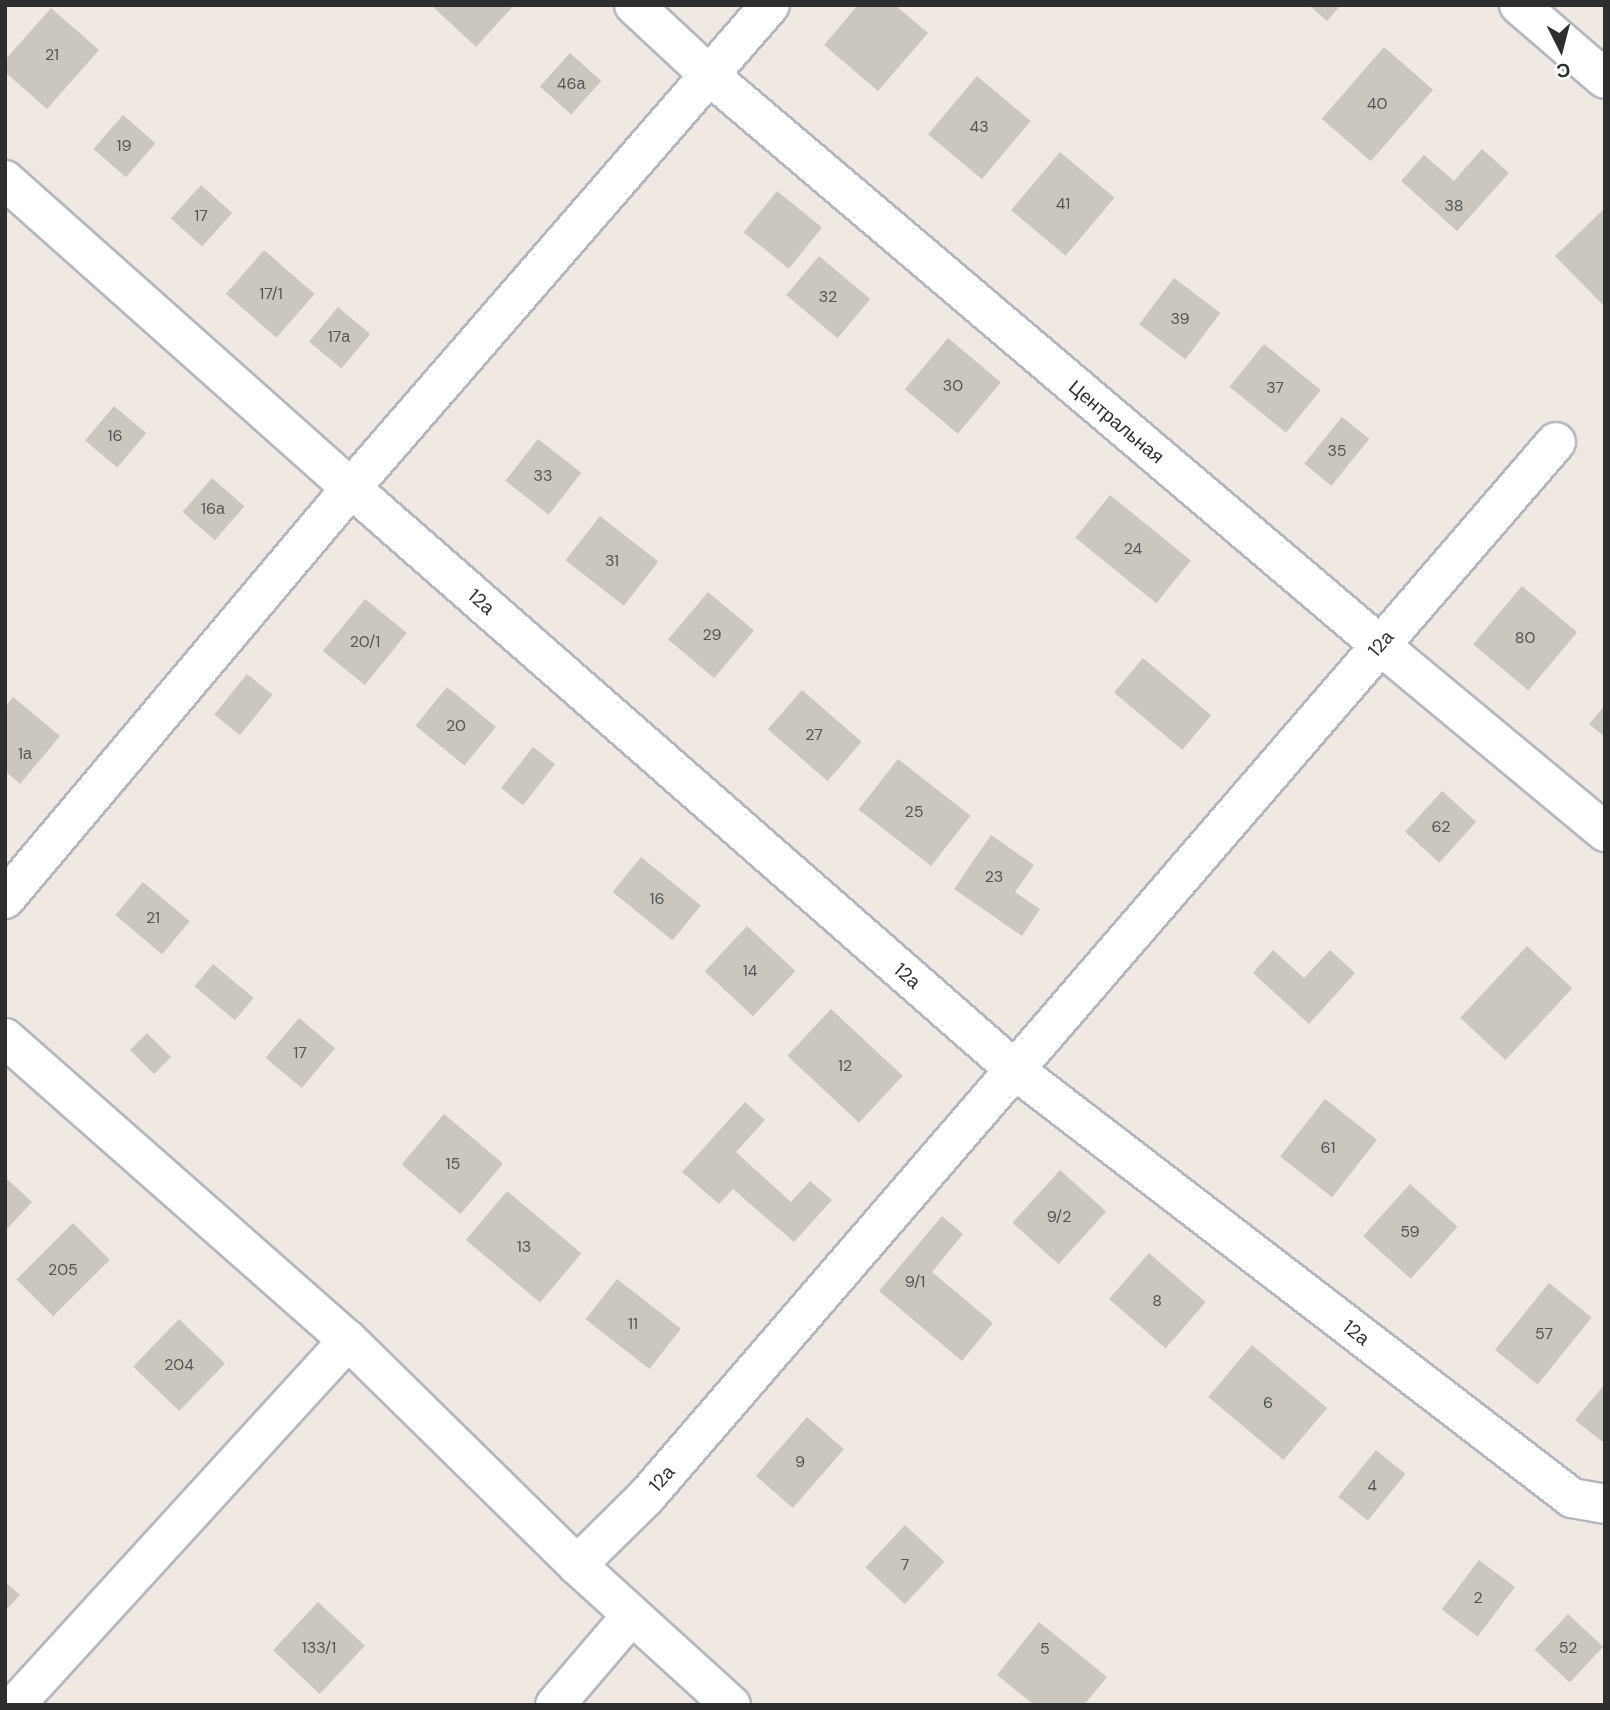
<!DOCTYPE html>
<html>
<head>
<meta charset="utf-8">
<style>
	body { margin:0 }
	#map { position:relative; width:1610px; height:1710px; overflow:hidden; background:#efe9e1; font-family:"DM Sans",sans-serif }
	div>[style] { position:absolute }
	.building>* { inset:0; background:#cbc7bf; transform-origin:0 0 }
	.roads { filter:drop-shadow(2px 0 #b4b7c1) drop-shadow(-2px 0 #b4b7c1) drop-shadow(0 2px #b4b7c1) drop-shadow(0 -2px #b4b7c1) }
	.minor>* { height:38px; margin:-19px; padding:0 19px; transform-origin:19px; border-radius:19px; background:#fff }
	.tertiary>* { height:38px; margin:-19px; padding:0 19px; transform-origin:19px; border-radius:19px; background:#fff }
	span { translate:-50% -50%; white-space:nowrap; text-align:center; line-height:1.15; -webkit-text-stroke:7px #fff; paint-order:stroke }
	.number-label { font-size:16px; color:#555452 }
	.number-label span { -webkit-text-stroke-width:0 }
	.street-label { font-size:19px; color:#2e2e2e }
	.frame { position:absolute; inset:0; border:7px solid #2e2e2e; pointer-events:none }
	.north { position:absolute; left:1526px; top:14px; width:70px; height:70px; -webkit-text-stroke:5px #fff; paint-order:stroke; rotate:174deg; font-size:19px; font-weight:700; line-height:28px; text-align:center; color:#2e2e2e }
	.north::after { content:''; display:block; margin:auto; width:24px; height:32px; background:#2e2e2e; clip-path:polygon(50% 0,100% 100%,50% 72%,0 100%) }
</style>
</head>
<body>
<div id="map">
	<div class="building">
		<div style="clip-path:polygon(431px 5px,514px 5px,476px 47px)"></div>
		<div style="clip-path:polygon(858px 5px,895px 5px,928px 33px,878px 91px,824px 45px)"></div>
		<div style="clip-path:polygon(1309px 5px,1341px 5px,1327px 21px)"></div>
		<div style="clip-path:polygon(51px 8px,99px 50px,47px 109px,5px 72px,5px 60px)"></div>
		<div style="left:1384px;top:47px;width:65px;height:95px;rotate:41deg"></div>
		<div style="left:570px;top:53px;width:42px;height:45px;rotate:42deg"></div>
		<div style="left:977px;top:76px;width:70px;height:76px;rotate:40deg"></div>
		<div style="left:123px;top:115px;width:43px;height:45px;rotate:41deg"></div>
		<div style="clip-path:polygon(1482px 149px,1509px 173px,1457px 231px,1401px 181px,1424px 155px,1454px 181px)"></div>
		<div style="left:1060px;top:152px;width:71px;height:76px;rotate:40deg"></div>
		<div style="left:201px;top:185px;width:42px;height:45px;rotate:42deg"></div>
		<div style="left:777px;top:191px;width:58px;height:53px;rotate:39deg"></div>
		<div style="clip-path:polygon(1605px 208px,1605px 307px,1555px 256px)"></div>
		<div style="left:264px;top:250px;width:67px;height:58px;rotate:41deg"></div>
		<div style="left:819px;top:256px;width:67px;height:51px;rotate:40deg"></div>
		<div style="left:1174px;top:278px;width:58px;height:58px;rotate:37deg"></div>
		<div style="left:338px;top:307px;width:42px;height:45px;rotate:40deg"></div>
		<div style="left:948px;top:338px;width:69px;height:67px;rotate:40deg"></div>
		<div style="left:1264px;top:344px;width:73px;height:55px;rotate:39deg"></div>
		<div style="left:114px;top:406px;width:42px;height:45px;rotate:40deg"></div>
		<div style="left:1342px;top:417px;width:35px;height:60px;rotate:39deg"></div>
		<div style="left:538px;top:439px;width:55px;height:53px;rotate:38deg"></div>
		<div style="left:212px;top:478px;width:43px;height:45px;rotate:41deg"></div>
		<div style="left:1110px;top:495px;width:104px;height:55px;rotate:39deg"></div>
		<div style="left:600px;top:516px;width:74px;height:56px;rotate:38deg"></div>
		<div style="left:1522px;top:586px;width:72px;height:76px;rotate:40deg"></div>
		<div style="left:708px;top:592px;width:60px;height:62px;rotate:40deg"></div>
		<div style="left:365px;top:599px;width:54px;height:67px;rotate:39deg"></div>
		<div style="left:1143px;top:658px;width:89px;height:45px;rotate:40deg"></div>
		<div style="left:247px;top:674px;width:33px;height:52px;rotate:39deg"></div>
		<div style="left:447px;top:687px;width:63px;height:50px;rotate:39deg"></div>
		<div style="left:802px;top:690px;width:79px;height:52px;rotate:41deg"></div>
		<div style="clip-path:polygon(13px 697px,60px 736px,20px 784px,5px 771px,5px 707px)"></div>
		<div style="clip-path:polygon(1605px 705px,1605px 737px,1589px 724px)"></div>
		<div style="left:533px;top:747px;width:28px;height:52px;rotate:38deg"></div>
		<div style="left:898px;top:759px;width:92px;height:64px;rotate:38deg"></div>
		<div style="left:1442px;top:791px;width:46px;height:55px;rotate:42deg"></div>
		<div style="clip-path:polygon(991px 835px,1034px 865px,1015px 892px,1040px 909px,1022px 936px,954px 889px)"></div>
		<div style="left:641px;top:857px;width:77px;height:45px;rotate:39deg"></div>
		<div style="left:143px;top:882px;width:61px;height:43px;rotate:40deg"></div>
		<div style="left:747px;top:926px;width:66px;height:62px;rotate:43deg"></div>
		<div style="left:1527px;top:946px;width:62px;height:98px;rotate:43deg"></div>
		<div style="clip-path:polygon(1273px 950px,1304px 978px,1330px 950px,1355px 973px,1309px 1024px,1253px 973px)"></div>
		<div style="left:213px;top:964px;width:53px;height:29px;rotate:40deg"></div>
		<div style="left:831px;top:1009px;width:98px;height:64px;rotate:43deg"></div>
		<div style="left:299px;top:1018px;width:47px;height:52px;rotate:40deg"></div>
		<div style="left:147px;top:1033px;width:34px;height:24px;rotate:45deg"></div>
		<div style="left:1325px;top:1099px;width:66px;height:73px;rotate:38deg"></div>
		<div style="clip-path:polygon(745px 1102px,765px 1120px,736px 1152px,791px 1202px,810px 1181px,832px 1200px,794px 1242px,733px 1189px,719px 1204px,682px 1172px)"></div>
		<div style="left:444px;top:1114px;width:77px;height:66px;rotate:40deg"></div>
		<div style="left:1060px;top:1170px;width:62px;height:71px;rotate:42deg"></div>
		<div style="clip-path:polygon(5px 1177px,32px 1202px,5px 1231px)"></div>
		<div style="left:1410px;top:1184px;width:64px;height:70px;rotate:42deg"></div>
		<div style="left:507px;top:1191px;width:97px;height:64px;rotate:40deg"></div>
		<div style="clip-path:polygon(942px 1216px,963px 1234px,932px 1272px,993px 1323px,962px 1361px,879px 1291px)"></div>
		<div style="left:73px;top:1223px;width:52px;height:80px;rotate:45deg"></div>
		<div style="left:1149px;top:1253px;width:75px;height:61px;rotate:41deg"></div>
		<div style="left:617px;top:1279px;width:81px;height:51px;rotate:38deg"></div>
		<div style="left:1549px;top:1283px;width:55px;height:86px;rotate:39deg"></div>
		<div style="left:179px;top:1319px;width:64px;height:66px;rotate:44deg"></div>
		<div style="left:1252px;top:1345px;width:98px;height:68px;rotate:40deg"></div>
		<div style="clip-path:polygon(1605px 1384px,1605px 1444px,1575px 1420px)"></div>
		<div style="left:807px;top:1417px;width:49px;height:78px;rotate:41deg"></div>
		<div style="left:1376px;top:1450px;width:38px;height:60px;rotate:39deg"></div>
		<div style="left:905px;top:1525px;width:54px;height:58px;rotate:43deg"></div>
		<div style="left:1479px;top:1560px;width:45px;height:62px;rotate:37deg"></div>
		<div style="clip-path:polygon(5px 1582px,20px 1595px,5px 1611px)"></div>
		<div style="left:318px;top:1602px;width:64px;height:66px;rotate:43deg"></div>
		<div style="left:1568px;top:1614px;width:48px;height:49px;rotate:43deg"></div>
		<div style="clip-path:polygon(1039px 1622px,1107px 1677px,1084px 1705px,1034px 1705px,997px 1675px)"></div>
	</div>
	<div class="roads">
		<div class="minor">
			<div style="left:634px;top:5px;width:103px;rotate:43deg"></div>
			<div style="left:709px;top:75px;width:880px;rotate:40.35deg"></div>
			<div style="left:1380px;top:645px;width:293px;rotate:39.7deg"></div>
			<div style="left:1519px;top:5px;width:113px;rotate:40.7deg"></div>
			<div style="left:5px;top:180px;width:463px;rotate:41.7deg"></div>
			<div style="left:351px;top:488px;width:639px;rotate:-49.06deg"></div>
			<div style="left:5px;top:899px;width:537px;rotate:-49.91deg"></div>
			<div style="left:351px;top:488px;width:883px;rotate:41.23deg"></div>
			<div style="left:1015px;top:1070px;width:702px;rotate:37.54deg"></div>
			<div style="left:1572px;top:1498px;width:34px;rotate:10deg"></div>
			<div style="left:577px;top:1565px;width:97px;rotate:-44.6deg"></div>
			<div style="left:646px;top:1497px;width:1393px;rotate:-49.22deg"></div>
			<div style="left:15px;top:1705px;width:494px;rotate:-47.6deg"></div>
			<div style="left:555px;top:1705px;width:117px;rotate:-49.5deg"></div>
		</div>
		<div class="tertiary">
			<div style="left:5px;top:1038px;width:457px;rotate:41.4deg"></div>
			<div style="left:348px;top:1340px;width:321px;rotate:44.5deg"></div>
			<div style="left:577px;top:1565px;width:208px;rotate:42.3deg"></div>
		</div>
	</div>
	<div class="number-label">
		<span style="left:52px;top:55px">21</span>
		<span style="left:571px;top:84px">46а</span>
		<span style="left:1377px;top:104px">40</span>
		<span style="left:979px;top:127px">43</span>
		<span style="left:124px;top:146px">19</span>
		<span style="left:1063px;top:204px">41</span>
		<span style="left:1454px;top:206px">38</span>
		<span style="left:201px;top:216px">17</span>
		<span style="left:271px;top:294px">17/1</span>
		<span style="left:828px;top:297px">32</span>
		<span style="left:1180px;top:319px">39</span>
		<span style="left:339px;top:337px">17а</span>
		<span style="left:953px;top:386px">30</span>
		<span style="left:1275px;top:388px">37</span>
		<span style="left:115px;top:436px">16</span>
		<span style="left:1337px;top:451px">35</span>
		<span style="left:543px;top:476px">33</span>
		<span style="left:213px;top:509px">16а</span>
		<span style="left:1133px;top:549px">24</span>
		<span style="left:612px;top:561px">31</span>
		<span style="left:712px;top:635px">29</span>
		<span style="left:1525px;top:638px">80</span>
		<span style="left:365px;top:642px">20/1</span>
		<span style="left:456px;top:726px">20</span>
		<span style="left:814px;top:735px">27</span>
		<span style="left:25px;top:754px">1а</span>
		<span style="left:914px;top:812px">25</span>
		<span style="left:1441px;top:827px">62</span>
		<span style="left:994px;top:877px">23</span>
		<span style="left:657px;top:899px">16</span>
		<span style="left:153px;top:918px">21</span>
		<span style="left:750px;top:971px">14</span>
		<span style="left:300px;top:1053px">17</span>
		<span style="left:845px;top:1066px">12</span>
		<span style="left:1328px;top:1148px">61</span>
		<span style="left:453px;top:1164px">15</span>
		<span style="left:1059px;top:1217px">9/2</span>
		<span style="left:1410px;top:1232px">59</span>
		<span style="left:524px;top:1247px">13</span>
		<span style="left:63px;top:1270px">205</span>
		<span style="left:915px;top:1282px">9/1</span>
		<span style="left:1157px;top:1301px">8</span>
		<span style="left:633px;top:1324px">11</span>
		<span style="left:1544px;top:1334px">57</span>
		<span style="left:179px;top:1365px">204</span>
		<span style="left:1268px;top:1403px">6</span>
		<span style="left:800px;top:1462px">9</span>
		<span style="left:1372px;top:1486px">4</span>
		<span style="left:905px;top:1565px">7</span>
		<span style="left:1478px;top:1598px">2</span>
		<span style="left:319px;top:1648px">133/1</span>
		<span style="left:1568px;top:1648px">52</span>
		<span style="left:1045px;top:1649px">5</span>
	</div>
	<div class="street-label">
		<span style="left:1116px;top:422px;rotate:40deg">Центральная</span>
		<span style="left:481px;top:602px;rotate:41deg">12а</span>
		<span style="left:1381px;top:644px;rotate:-49deg">12а</span>
		<span style="left:907px;top:976px;rotate:41deg">12а</span>
		<span style="left:1356px;top:1333px;rotate:38deg">12а</span>
		<span style="left:662px;top:1479px;rotate:-49deg">12а</span>
	</div>
	<div class="frame"></div>
	<div class="north">С</div>
</div>
</body>
</html>
